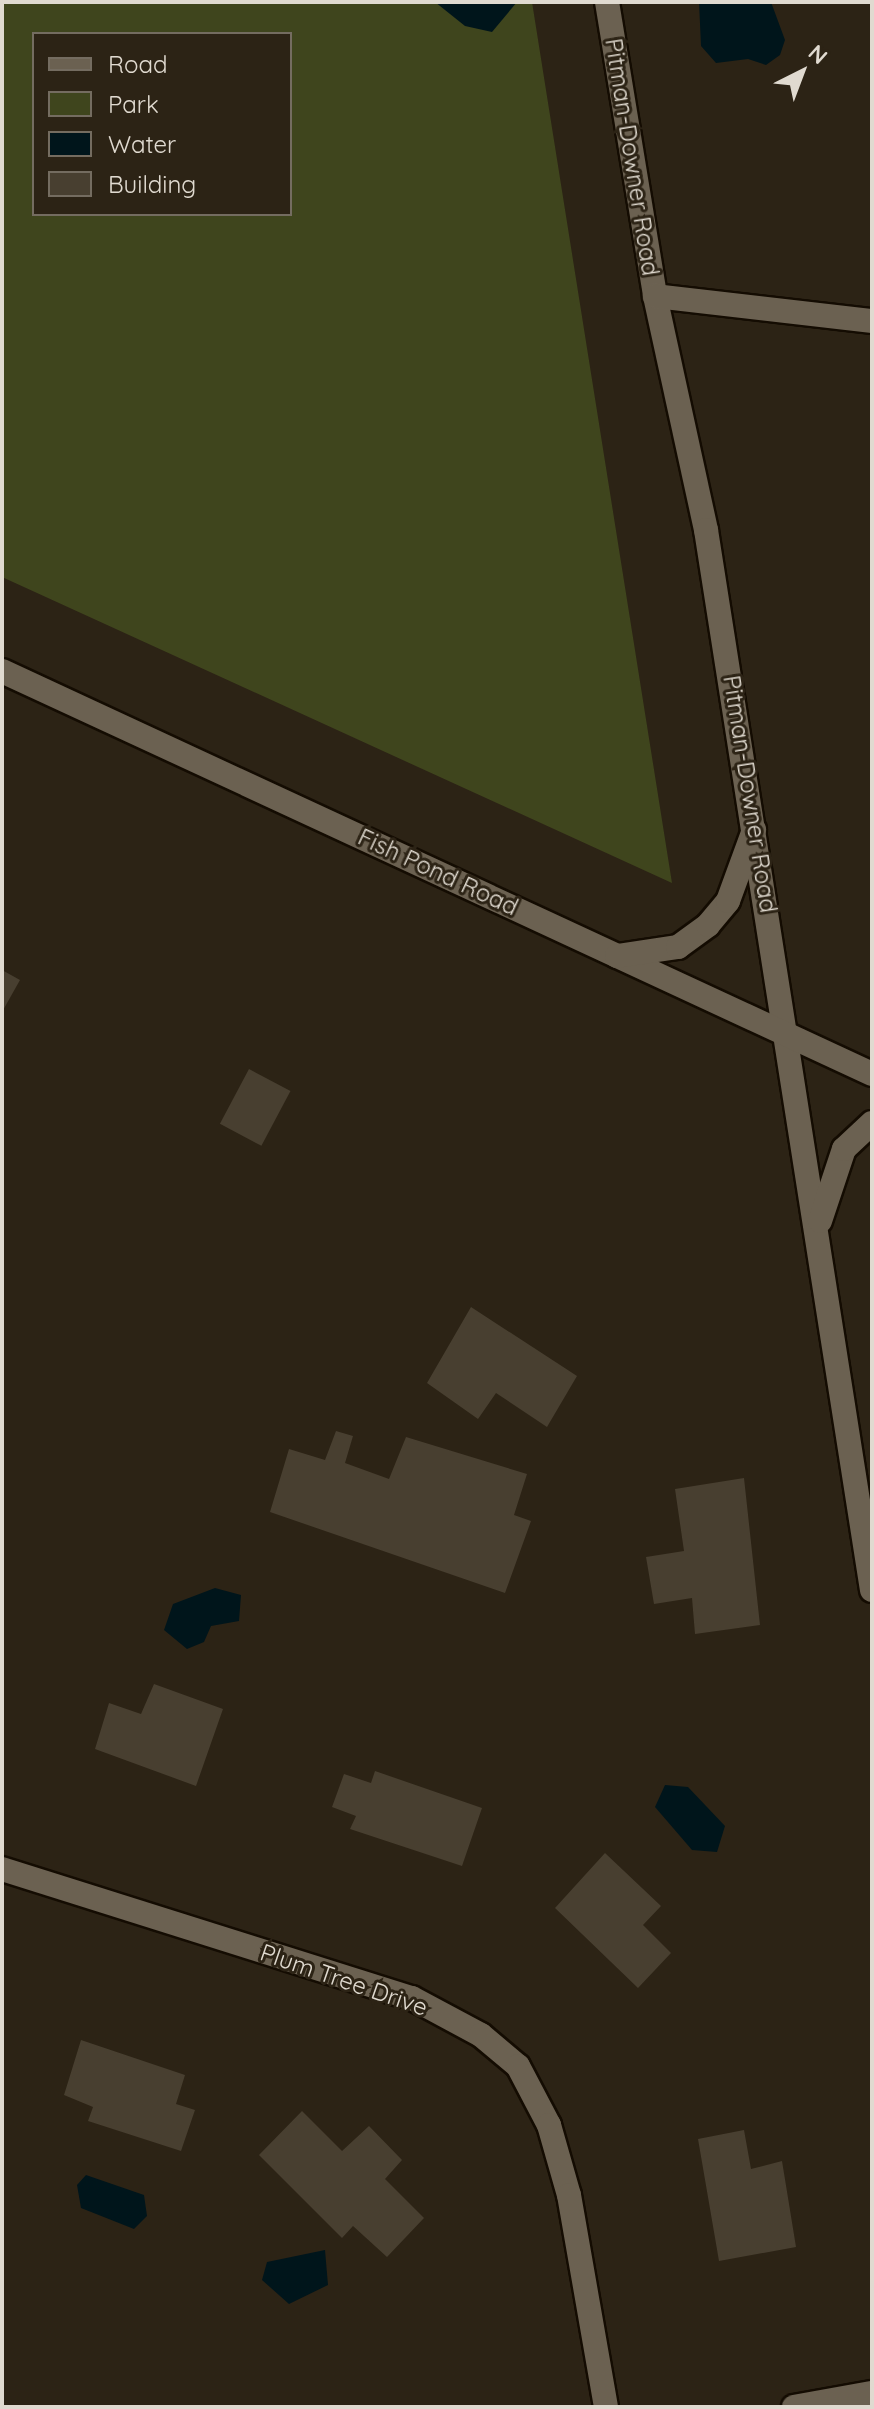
<!DOCTYPE html>
<html>
<head>
<meta charset="utf-8">
<style>
	body { margin:0 }
	#map { position:relative; width:874px; height:2409px; overflow:hidden; background:#2c2315; font-family:Quicksand,sans-serif }
	div>[style] { position:absolute }
	.green>* { inset:0; background:#3f451d }
	.water>* { inset:0; background:#00151b }
	.building>* { inset:0; background:#483f30; transform-origin:0 0 }
	.roads { filter:drop-shadow(2px 0 #140c02) drop-shadow(-2px 0 #140c02) drop-shadow(0 2px #140c02) drop-shadow(0 -2px #140c02) }
	.minor>* { height:24px; margin:-12px; padding:0 12px; transform-origin:12px; border-radius:12px; background:#6b6151 }
	span { translate:-50% -50%; white-space:nowrap; text-align:center; line-height:1.15; -webkit-text-stroke:6px #2c2315; paint-order:stroke }
	.street-label { font-size:24px; color:#e0dad0 }
	.frame { position:absolute; inset:0; border:4px solid #e0dad0; pointer-events:none }
	.legend { position:absolute; left:32px; top:32px; width:260px; height:184px; box-sizing:border-box; background:#2c2315; border:2px solid #746c60; margin:0; padding:10px 14px; list-style:none; font-size:24px; color:#e0dad0 }
	.legend li { display:flex; align-items:center; gap:16px; height:40px }
	.legend b { width:40px; border:2px solid #746c60 }
	.north { position:absolute; left:762px; top:32px; width:80px; height:80px; -webkit-text-stroke:6px #2c2315; paint-order:stroke; rotate:42deg; font-size:22px; font-weight:700; line-height:32px; text-align:center; color:#e0dad0 }
	.north::after { content:''; display:block; margin:auto; width:28px; height:36px; background:#e0dad0; clip-path:polygon(50% 0,100% 100%,50% 72%,0 100%) }
</style>
</head>
<body>
<div id="map">
	<div class="green">
		<div style="clip-path:polygon(evenodd,2px 2px,532px 2px,672px 883px,2px 577px,2px 2px,34px 34px,290px 34px,290px 214px,34px 214px,34px 34px)"></div>
	</div>
	<div class="water">
		<div style="clip-path:polygon(435px 2px,517px 2px,492px 32px,465px 26px)"></div>
		<div style="clip-path:polygon(699px 2px,771px 2px,785px 40px,780px 55px,766px 65px,748px 59px,716px 63px,701px 46px)"></div>
		<div style="clip-path:polygon(215px 1588px,241px 1595px,239px 1621px,211px 1626px,204px 1642px,187px 1649px,164px 1630px,173px 1604px)"></div>
		<div style="clip-path:polygon(665px 1785px,688px 1787px,725px 1826px,717px 1852px,692px 1850px,655px 1807px)"></div>
		<div style="clip-path:polygon(86px 2175px,144px 2195px,147px 2216px,134px 2229px,81px 2208px,77px 2185px)"></div>
		<div style="clip-path:polygon(325px 2250px,328px 2285px,289px 2304px,262px 2280px,267px 2262px)"></div>
	</div>
	<div class="building">
		<div style="clip-path:polygon(2px 970px,20px 980px,2px 1012px)"></div>
		<div style="left:249px;top:1069px;width:47px;height:62px;rotate:28deg"></div>
		<div style="clip-path:polygon(471px 1307px,577px 1376px,547px 1427px,496px 1393px,478px 1419px,427px 1383px)"></div>
		<div style="clip-path:polygon(336px 1431px,353px 1436px,345px 1463px,389px 1479px,406px 1437px,527px 1474px,514px 1515px,531px 1521px,505px 1593px,270px 1512px,289px 1449px,325px 1460px)"></div>
		<div style="clip-path:polygon(744px 1478px,760px 1625px,695px 1634px,692px 1598px,654px 1604px,646px 1557px,684px 1551px,675px 1489px)"></div>
		<div style="clip-path:polygon(154px 1684px,223px 1709px,196px 1786px,95px 1749px,109px 1703px,141px 1714px)"></div>
		<div style="clip-path:polygon(375px 1771px,482px 1808px,462px 1866px,350px 1829px,356px 1816px,332px 1807px,344px 1774px,371px 1783px)"></div>
		<div style="clip-path:polygon(605px 1853px,661px 1906px,643px 1925px,671px 1953px,638px 1988px,555px 1908px)"></div>
		<div style="clip-path:polygon(81px 2040px,185px 2075px,176px 2104px,195px 2110px,181px 2151px,88px 2121px,93px 2107px,64px 2095px)"></div>
		<div style="clip-path:polygon(302px 2111px,342px 2151px,369px 2126px,402px 2160px,385px 2179px,424px 2218px,387px 2257px,353px 2226px,342px 2238px,259px 2155px)"></div>
		<div style="clip-path:polygon(744px 2130px,751px 2169px,782px 2161px,796px 2247px,719px 2261px,698px 2139px)"></div>
	</div>
	<div class="roads">
		<div class="minor">
			<div style="left:607px;top:2px;width:298px;rotate:80.7deg"></div>
			<div style="left:655px;top:296px;width:239px;rotate:77.7deg"></div>
			<div style="left:706px;top:530px;width:1073px;rotate:81.1deg"></div>
			<div style="left:655px;top:296px;width:218px;rotate:6.6deg"></div>
			<div style="left:2px;top:671px;width:959px;rotate:24.85deg"></div>
			<div style="left:617px;top:956px;width:62px;rotate:-8.4deg"></div>
			<div style="left:678px;top:947px;width:37px;rotate:-36deg"></div>
			<div style="left:708px;top:925px;width:31px;rotate:-50deg"></div>
			<div style="left:728px;top:901px;width:76px;rotate:-69.9deg"></div>
			<div style="left:820px;top:1221px;width:76px;rotate:-71.6deg"></div>
			<div style="left:844px;top:1149px;width:38px;rotate:-43deg"></div>
			<div style="left:2px;top:1869px;width:430px;rotate:17.5deg"></div>
			<div style="left:412px;top:1998px;width:78px;rotate:28.2deg"></div>
			<div style="left:481px;top:2035px;width:48px;rotate:40deg"></div>
			<div style="left:518px;top:2066px;width:67px;rotate:62.3deg"></div>
			<div style="left:549px;top:2125px;width:73px;rotate:74.1deg"></div>
			<div style="left:569px;top:2195px;width:215px;rotate:80.1deg"></div>
			<div style="left:794px;top:2407px;width:79px;rotate:-10.2deg"></div>
		</div>
	</div>
	<div class="street-label">
		<span style="left:632px;top:157px;rotate:81deg">Pitman-Downer Road</span>
		<span style="left:750px;top:794px;rotate:81deg">Pitman-Downer Road</span>
		<span style="left:438px;top:872px;rotate:25deg">Fish Pond Road</span>
		<span style="left:344px;top:1980px;rotate:19deg">Plum Tree Drive</span>
	</div>
	<div class="frame"></div>
	<ul class="legend">
	<li><b style="height:10px;background:#6b6151"></b>Road</li>
	<li><b style="height:22px;background:#3f451d"></b>Park</li>
	<li><b style="height:22px;background:#00151b"></b>Water</li>
	<li><b style="height:22px;background:#483f30"></b>Building</li>
	</ul>
	<div class="north">N</div>
</div>
</body>
</html>
